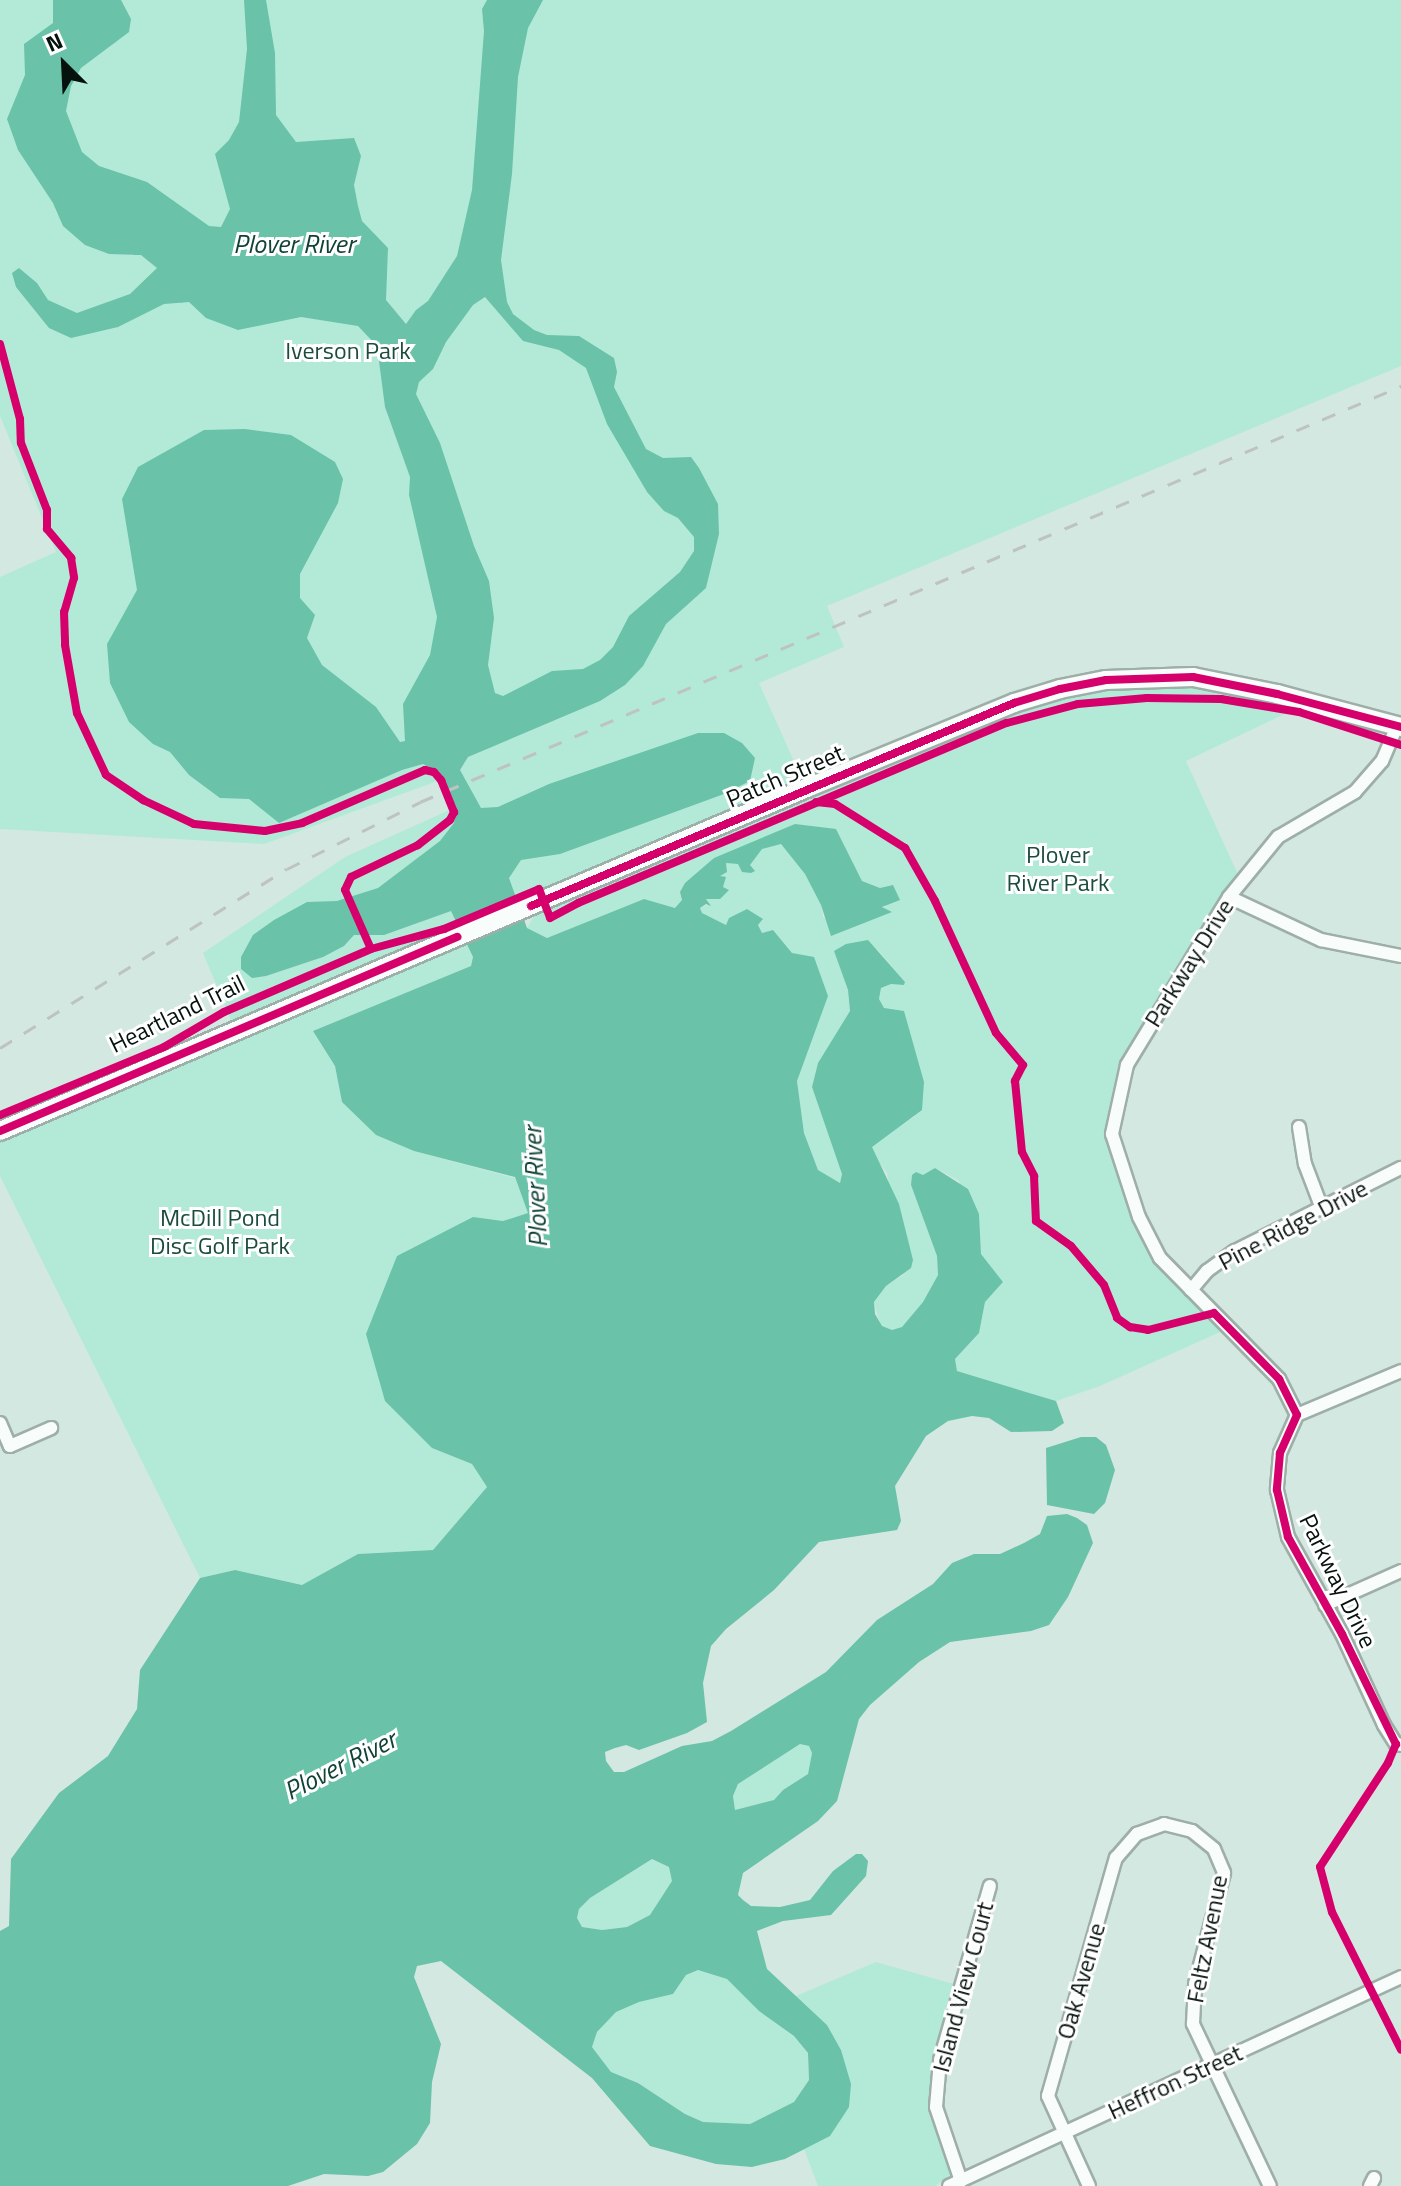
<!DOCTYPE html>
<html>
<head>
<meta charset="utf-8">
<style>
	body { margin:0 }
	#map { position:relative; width:1401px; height:2186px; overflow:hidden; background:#d3e8e0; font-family:"Titillium Web",sans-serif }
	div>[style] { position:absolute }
	.green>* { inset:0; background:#b3ead7 }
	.water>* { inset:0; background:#6ac2a9 }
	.roads { filter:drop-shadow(2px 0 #9eaea8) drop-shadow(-2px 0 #9eaea8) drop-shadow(0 2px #9eaea8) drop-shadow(0 -2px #9eaea8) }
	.street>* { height:12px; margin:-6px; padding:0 6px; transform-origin:6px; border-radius:6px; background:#f8fcfa }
	.secondary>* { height:18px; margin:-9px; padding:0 9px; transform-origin:9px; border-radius:9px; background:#f8fcfa }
	.rail>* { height:3px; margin-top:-1.5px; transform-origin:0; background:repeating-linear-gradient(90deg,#bec3c1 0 14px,transparent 0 28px) }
	.cycleway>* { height:8px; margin:-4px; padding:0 4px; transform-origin:4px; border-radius:4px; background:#d6006c }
	span { translate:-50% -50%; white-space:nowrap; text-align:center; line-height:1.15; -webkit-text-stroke:6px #fff; paint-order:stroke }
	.park-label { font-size:24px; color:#1c4c3e }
	.street-label { font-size:24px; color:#04110c }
	.water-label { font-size:26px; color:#114335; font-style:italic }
	.north { position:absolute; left:24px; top:24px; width:80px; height:80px; -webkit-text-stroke:6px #fff; paint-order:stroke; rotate:336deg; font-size:22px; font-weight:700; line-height:32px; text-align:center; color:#04110c }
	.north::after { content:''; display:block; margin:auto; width:28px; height:36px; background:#04110c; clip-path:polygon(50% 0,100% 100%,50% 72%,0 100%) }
</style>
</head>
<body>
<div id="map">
	<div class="green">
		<div style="clip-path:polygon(0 0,1401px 0,1401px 366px,827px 606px,844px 647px,759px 683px,806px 788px,1014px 703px,1150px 676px,1310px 702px,1186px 761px,1241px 881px,1127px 1065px,1112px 1134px,1149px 1238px,1229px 1328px,1100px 1386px,1056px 1401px,957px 1371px,955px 1359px,979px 1333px,985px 1302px,1003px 1282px,981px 1254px,979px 1214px,958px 1180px,935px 1168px,911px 1185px,937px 1256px,938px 1275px,923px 1302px,902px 1327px,892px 1330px,881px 1326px,874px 1303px,886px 1286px,903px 1275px,887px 1173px,873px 1155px,872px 1146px,915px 1116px,879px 999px,881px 988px,891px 984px,904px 985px,905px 982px,878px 950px,834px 951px,848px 990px,850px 1011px,818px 1063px,812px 1087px,843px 1174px,840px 1183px,818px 1170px,804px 1133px,797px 1081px,802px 1061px,792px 953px,773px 930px,762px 933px,758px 925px,763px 920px,747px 909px,730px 918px,726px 925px,701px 913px,700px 908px,709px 904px,706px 899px,720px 899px,727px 889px,723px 888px,720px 876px,726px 863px,749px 865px,762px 848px,781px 844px,805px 874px,821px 905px,823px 917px,846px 928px,890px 912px,883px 910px,886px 904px,880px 888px,862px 881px,836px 829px,714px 858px,680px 892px,682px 900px,675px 908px,644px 899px,547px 938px,527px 928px,538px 909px,465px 941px,473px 957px,471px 966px,313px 1031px,335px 1066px,342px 1102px,376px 1135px,414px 1151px,515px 1178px,529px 1213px,503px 1221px,473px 1217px,432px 1448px,472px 1464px,487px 1487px,433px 1550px,358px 1554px,303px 1585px,235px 1570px,200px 1578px,0 1176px,0 1136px,238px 1037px,203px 953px,345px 857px,456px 807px,443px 779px,264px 844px,0 829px,0 577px,56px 552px,0 416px)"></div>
		<div style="clip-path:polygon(800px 1744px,809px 1746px,812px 1753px,808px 1774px,783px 1790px,774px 1800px,735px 1810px,733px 1796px,738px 1784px)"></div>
		<div style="clip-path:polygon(652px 1859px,670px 1867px,673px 1880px,650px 1915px,627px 1927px,602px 1930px,582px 1927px,577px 1918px,579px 1909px,590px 1898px)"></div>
		<div style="clip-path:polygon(876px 1962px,957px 1985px,930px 2096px,953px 2173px,935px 2186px,818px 2186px,804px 2149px,830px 2136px,841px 2050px,827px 2025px,796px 1996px)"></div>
		<div style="clip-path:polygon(698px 1970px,727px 1979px,759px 2011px,794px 2036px,808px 2053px,809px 2080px,794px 2102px,750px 2124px,703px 2122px,685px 2114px,638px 2083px,611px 2072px,592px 2047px,597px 2032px,616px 2012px,639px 2002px,673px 1994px,686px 1975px)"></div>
	</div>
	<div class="water">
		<div style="clip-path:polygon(evenodd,53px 0,121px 0,131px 19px,129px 32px,81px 68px,71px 86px,66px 111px,82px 152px,99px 166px,147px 182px,209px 226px,221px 227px,230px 209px,215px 154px,229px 140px,239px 122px,247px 49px,244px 0,266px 0,275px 53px,276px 115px,296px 142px,354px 138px,361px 156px,354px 185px,358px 206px,362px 221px,388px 248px,386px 300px,406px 324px,416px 310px,428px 301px,457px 256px,472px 190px,484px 31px,482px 9px,487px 0,543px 0,528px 28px,518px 77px,512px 174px,501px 260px,507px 302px,513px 314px,534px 330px,547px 335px,579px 336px,614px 358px,617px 372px,614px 387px,646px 449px,663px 458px,691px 457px,699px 468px,718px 504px,719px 534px,706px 588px,666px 624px,643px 666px,625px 685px,600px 701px,468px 757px,460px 770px,481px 808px,498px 807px,549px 784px,698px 733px,724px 733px,742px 743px,755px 758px,750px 781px,724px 794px,560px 854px,521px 860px,509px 878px,527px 928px,547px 938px,644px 899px,675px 908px,682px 900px,680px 892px,685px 883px,714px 858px,795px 824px,836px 829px,862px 881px,880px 888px,893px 885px,900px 900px,882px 907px,892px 912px,831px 936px,821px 905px,805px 874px,781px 844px,762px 849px,750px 865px,755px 871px,751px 873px,742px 872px,738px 864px,726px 863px,727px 872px,720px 876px,726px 877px,723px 887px,729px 890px,720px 899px,706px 899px,711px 906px,706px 904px,700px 908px,702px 913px,726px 925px,729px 918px,747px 909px,763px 919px,758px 925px,762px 933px,773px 930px,792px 953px,814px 957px,828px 996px,797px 1081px,804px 1133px,818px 1170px,840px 1183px,842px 1174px,812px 1087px,818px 1063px,850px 1011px,848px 990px,834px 951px,846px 944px,868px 940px,905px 982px,904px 985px,891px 984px,881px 988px,879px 999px,884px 1008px,904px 1011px,924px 1082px,922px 1110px,872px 1147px,899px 1204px,913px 1260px,911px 1268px,886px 1286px,874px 1302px,875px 1314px,882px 1326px,892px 1330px,902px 1327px,923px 1302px,938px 1275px,937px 1256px,911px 1185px,912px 1175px,916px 1172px,923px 1175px,935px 1168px,968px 1189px,979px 1214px,981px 1254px,1003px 1282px,985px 1302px,979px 1333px,955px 1359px,957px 1371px,1056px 1401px,1064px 1423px,1052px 1431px,1011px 1432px,989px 1418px,972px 1416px,948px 1421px,926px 1436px,895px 1486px,901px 1521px,897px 1530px,819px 1542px,774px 1590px,726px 1629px,711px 1646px,703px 1683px,707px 1722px,687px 1733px,639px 1750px,626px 1745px,615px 1748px,605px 1752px,606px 1761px,614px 1772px,624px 1772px,682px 1746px,712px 1741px,731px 1731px,826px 1672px,877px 1620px,933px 1584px,952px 1563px,974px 1554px,1000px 1554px,1024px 1543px,1040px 1534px,1047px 1516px,1067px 1514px,1077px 1518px,1087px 1525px,1093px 1543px,1068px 1597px,1049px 1625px,1031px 1631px,950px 1642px,919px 1662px,870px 1705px,859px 1719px,837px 1801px,818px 1821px,743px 1873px,738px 1895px,743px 1900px,751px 1906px,780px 1907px,810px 1900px,833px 1871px,856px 1854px,862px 1854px,868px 1861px,866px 1876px,831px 1915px,783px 1921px,757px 1931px,767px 1969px,827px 2025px,841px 2050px,851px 2084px,849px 2107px,830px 2136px,785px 2159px,752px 2167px,716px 2164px,650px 2146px,592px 2078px,441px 1961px,417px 1966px,414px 1977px,441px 2044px,432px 2082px,430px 2123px,417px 2144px,383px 2172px,368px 2176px,324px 2174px,288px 2186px,0 2186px,0 1931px,9px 1926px,11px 1859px,59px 1793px,108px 1756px,137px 1709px,140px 1670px,200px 1578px,235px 1570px,302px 1585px,358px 1554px,433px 1550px,487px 1487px,472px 1464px,432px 1448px,385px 1401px,366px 1334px,397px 1256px,473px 1217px,503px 1221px,528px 1213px,515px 1177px,414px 1151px,376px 1135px,342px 1102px,335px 1066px,313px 1031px,471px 966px,473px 957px,451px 911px,384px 935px,354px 935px,344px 946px,323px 957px,266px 976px,252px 978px,241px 969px,241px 957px,253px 935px,274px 920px,307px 902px,337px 901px,378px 888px,440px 841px,454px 823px,456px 807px,439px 772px,423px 764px,402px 770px,279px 823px,249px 799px,220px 798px,189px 775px,170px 752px,153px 744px,129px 722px,110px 683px,107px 644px,137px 590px,122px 499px,138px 467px,204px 430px,245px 429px,291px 435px,335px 462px,343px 479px,338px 503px,300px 574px,300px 598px,315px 615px,307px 638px,322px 665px,376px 707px,400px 742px,405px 741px,403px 704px,430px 655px,437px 617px,409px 495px,410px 477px,385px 407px,377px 346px,358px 326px,301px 317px,238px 330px,206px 318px,189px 302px,164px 304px,118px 327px,71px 338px,49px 328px,16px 287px,12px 273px,19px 268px,37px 283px,48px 300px,77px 313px,130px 294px,157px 268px,141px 255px,109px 254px,85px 245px,63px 226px,53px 203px,18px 150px,7px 119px,25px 75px,24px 44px,53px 23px,53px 0,485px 297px,523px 341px,559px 350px,586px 368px,607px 424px,647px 492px,664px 511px,678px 518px,694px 537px,694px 551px,680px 572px,629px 616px,613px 647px,600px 660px,583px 669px,552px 671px,503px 696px,495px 693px,488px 665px,494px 618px,489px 581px,474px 546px,440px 443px,416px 394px,419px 382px,433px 369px,446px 342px,473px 305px,485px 297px,53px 0,800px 1744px,809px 1746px,812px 1753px,808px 1774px,783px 1790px,774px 1800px,735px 1810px,733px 1796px,738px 1784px,800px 1744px,53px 0,652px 1859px,669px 1867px,672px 1881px,650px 1915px,627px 1927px,602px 1930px,582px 1927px,577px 1918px,579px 1909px,590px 1898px,652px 1859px,53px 0,698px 1970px,727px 1979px,759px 2011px,794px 2036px,808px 2053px,809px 2080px,794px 2102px,750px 2124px,703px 2122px,685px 2114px,638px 2083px,611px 2072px,592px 2047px,597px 2032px,616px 2012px,639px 2002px,673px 1994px,686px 1975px,698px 1970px)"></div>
		<div style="clip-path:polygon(1081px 1437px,1096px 1437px,1106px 1445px,1115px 1470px,1105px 1503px,1094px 1514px,1047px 1505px,1046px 1448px)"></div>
	</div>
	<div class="roads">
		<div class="street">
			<div style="left:1397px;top:726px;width:38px;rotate:113deg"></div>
			<div style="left:1382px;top:761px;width:41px;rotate:131.1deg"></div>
			<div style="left:1355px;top:792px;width:89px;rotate:149.7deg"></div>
			<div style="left:1278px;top:837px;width:77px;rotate:129.2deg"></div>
			<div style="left:1229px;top:897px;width:197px;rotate:121.3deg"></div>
			<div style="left:1127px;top:1065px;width:71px;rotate:102.3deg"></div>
			<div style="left:1112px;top:1134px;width:87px;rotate:72deg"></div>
			<div style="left:1139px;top:1217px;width:46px;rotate:62.9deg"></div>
			<div style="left:1160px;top:1258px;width:170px;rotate:45.5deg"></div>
			<div style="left:1279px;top:1379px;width:40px;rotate:63.4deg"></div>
			<div style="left:1297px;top:1415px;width:42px;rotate:114.1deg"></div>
			<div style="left:1280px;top:1453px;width:37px;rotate:95deg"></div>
			<div style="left:1277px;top:1490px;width:48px;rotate:76.8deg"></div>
			<div style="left:1288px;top:1537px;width:111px;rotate:60.9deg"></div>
			<div style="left:1342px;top:1634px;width:100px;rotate:65.2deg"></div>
			<div style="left:1384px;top:1725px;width:22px;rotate:58deg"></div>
			<div style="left:1396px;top:1744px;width:5px;rotate:11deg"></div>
			<div style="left:1229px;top:897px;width:102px;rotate:25.1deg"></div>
			<div style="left:1321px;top:940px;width:82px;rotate:11.3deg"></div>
			<div style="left:1299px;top:1127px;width:37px;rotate:81deg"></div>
			<div style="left:1305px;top:1164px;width:45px;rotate:69.1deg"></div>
			<div style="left:1191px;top:1290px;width:25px;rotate:-50deg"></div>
			<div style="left:1207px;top:1271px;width:34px;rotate:-36deg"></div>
			<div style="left:1235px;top:1251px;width:186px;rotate:-26.6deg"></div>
			<div style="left:1297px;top:1415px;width:113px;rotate:-22.9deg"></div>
			<div style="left:0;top:1423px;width:25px;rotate:67deg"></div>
			<div style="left:10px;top:1446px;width:45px;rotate:-23.7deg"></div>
			<div style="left:1325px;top:1605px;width:83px;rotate:-24.1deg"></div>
			<div style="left:961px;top:2181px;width:78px;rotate:-108.7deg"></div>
			<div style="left:936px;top:2107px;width:47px;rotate:-85.1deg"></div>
			<div style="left:940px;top:2060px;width:181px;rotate:-74deg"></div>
			<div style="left:949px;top:2186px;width:498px;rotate:-24.8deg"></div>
			<div style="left:1089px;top:2186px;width:99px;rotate:-114.5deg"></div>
			<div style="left:1048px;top:2096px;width:248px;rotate:-74.1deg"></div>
			<div style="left:1116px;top:1858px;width:32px;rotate:-49deg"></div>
			<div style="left:1137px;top:1834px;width:29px;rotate:-20deg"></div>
			<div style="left:1164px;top:1824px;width:29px;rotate:14deg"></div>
			<div style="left:1192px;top:1831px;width:28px;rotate:39deg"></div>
			<div style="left:1214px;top:1849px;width:26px;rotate:67deg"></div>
			<div style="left:1224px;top:1873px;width:115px;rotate:104.6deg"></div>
			<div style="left:1195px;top:1984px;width:40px;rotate:92.9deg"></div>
			<div style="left:1193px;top:2024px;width:179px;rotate:64.6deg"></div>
			<div style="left:1370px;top:2186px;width:9px;rotate:-63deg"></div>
		</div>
		<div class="secondary">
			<div style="left:0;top:1131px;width:877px;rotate:-23.03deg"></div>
			<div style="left:807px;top:788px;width:224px;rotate:-22.3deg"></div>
			<div style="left:1014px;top:703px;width:48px;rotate:-16.9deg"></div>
			<div style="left:1060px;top:689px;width:47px;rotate:-11.1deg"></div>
			<div style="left:1106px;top:680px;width:87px;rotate:-2deg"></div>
			<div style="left:1193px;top:677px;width:86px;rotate:11.4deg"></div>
			<div style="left:1277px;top:694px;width:128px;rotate:14.9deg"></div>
		</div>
	</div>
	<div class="rail">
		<div style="left:0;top:1048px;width:338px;rotate:-32deg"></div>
		<div style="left:287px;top:869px;width:149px;rotate:-26.7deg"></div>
		<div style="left:420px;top:802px;width:1066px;rotate:-22.98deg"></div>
	</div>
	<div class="cycleway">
		<div style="left:0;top:344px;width:78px;rotate:75.1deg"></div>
		<div style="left:20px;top:419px;width:24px;rotate:88deg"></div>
		<div style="left:21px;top:443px;width:72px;rotate:68.8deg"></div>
		<div style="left:47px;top:510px;width:19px;rotate:90deg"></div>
		<div style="left:47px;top:529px;width:38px;rotate:50deg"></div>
		<div style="left:71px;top:558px;width:20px;rotate:81deg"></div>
		<div style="left:74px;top:578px;width:35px;rotate:106deg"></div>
		<div style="left:64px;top:612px;width:33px;rotate:88deg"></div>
		<div style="left:65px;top:645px;width:69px;rotate:80deg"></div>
		<div style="left:77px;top:713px;width:68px;rotate:64.9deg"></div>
		<div style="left:106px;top:775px;width:45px;rotate:34deg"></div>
		<div style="left:143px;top:800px;width:56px;rotate:25.2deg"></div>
		<div style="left:194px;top:824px;width:71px;rotate:5.6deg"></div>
		<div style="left:265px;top:831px;width:38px;rotate:-12deg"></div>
		<div style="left:302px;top:823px;width:134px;rotate:-23.3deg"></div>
		<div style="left:425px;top:770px;width:9px;rotate:13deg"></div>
		<div style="left:434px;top:772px;width:11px;rotate:49deg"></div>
		<div style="left:441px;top:780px;width:35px;rotate:68deg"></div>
		<div style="left:454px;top:812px;width:9px;rotate:117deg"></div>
		<div style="left:450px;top:820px;width:41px;rotate:142deg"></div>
		<div style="left:418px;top:845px;width:74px;rotate:154.5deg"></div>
		<div style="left:351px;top:877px;width:14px;rotate:115deg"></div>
		<div style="left:345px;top:890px;width:64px;rotate:66.2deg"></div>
		<div style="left:816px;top:802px;width:19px;rotate:6deg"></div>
		<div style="left:835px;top:804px;width:83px;rotate:32.2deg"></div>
		<div style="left:905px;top:848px;width:61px;rotate:60.5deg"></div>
		<div style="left:935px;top:901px;width:145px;rotate:65.2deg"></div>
		<div style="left:996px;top:1033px;width:42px;rotate:49.8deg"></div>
		<div style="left:1023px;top:1065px;width:18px;rotate:117deg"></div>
		<div style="left:1015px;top:1081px;width:71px;rotate:84.4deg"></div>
		<div style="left:1022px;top:1152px;width:27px;rotate:63deg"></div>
		<div style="left:1034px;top:1176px;width:45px;rotate:87.5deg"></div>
		<div style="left:1036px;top:1221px;width:43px;rotate:35.5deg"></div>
		<div style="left:1071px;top:1246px;width:51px;rotate:49.8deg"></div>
		<div style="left:1104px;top:1285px;width:35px;rotate:68deg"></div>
		<div style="left:1117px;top:1318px;width:16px;rotate:35deg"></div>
		<div style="left:1130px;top:1327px;width:18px;rotate:9deg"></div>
		<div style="left:1148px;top:1330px;width:68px;rotate:-14.4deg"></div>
		<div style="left:1214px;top:1313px;width:93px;rotate:45.4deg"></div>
		<div style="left:1279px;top:1379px;width:40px;rotate:63.4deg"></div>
		<div style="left:1297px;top:1415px;width:42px;rotate:114.1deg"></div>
		<div style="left:1280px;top:1453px;width:37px;rotate:95deg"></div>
		<div style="left:1277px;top:1490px;width:48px;rotate:76.8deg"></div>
		<div style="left:1288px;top:1537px;width:111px;rotate:60.9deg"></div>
		<div style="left:1342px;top:1634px;width:123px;rotate:63.9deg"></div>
		<div style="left:1396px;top:1744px;width:21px;rotate:113deg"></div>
		<div style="left:1388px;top:1763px;width:124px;rotate:123.2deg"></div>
		<div style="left:1320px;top:1867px;width:47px;rotate:75.1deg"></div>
		<div style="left:1332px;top:1912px;width:154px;rotate:63.4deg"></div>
		<div style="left:531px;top:906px;width:524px;rotate:-22.8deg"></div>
		<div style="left:1014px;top:703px;width:48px;rotate:-16.9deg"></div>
		<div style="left:1060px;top:689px;width:47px;rotate:-11.1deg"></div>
		<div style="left:1106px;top:680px;width:87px;rotate:-2deg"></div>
		<div style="left:1193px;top:677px;width:86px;rotate:11.4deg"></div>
		<div style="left:1277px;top:694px;width:128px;rotate:14.9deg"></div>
		<div style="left:0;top:1115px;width:178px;rotate:-22.5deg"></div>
		<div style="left:164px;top:1047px;width:69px;rotate:-30.3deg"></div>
		<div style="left:224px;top:1012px;width:160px;rotate:-23.2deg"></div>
		<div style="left:371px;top:949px;width:76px;rotate:-15.3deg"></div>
		<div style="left:444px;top:929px;width:103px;rotate:-22.8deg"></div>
		<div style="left:539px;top:889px;width:31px;rotate:69deg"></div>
		<div style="left:550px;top:918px;width:32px;rotate:-28deg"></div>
		<div style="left:578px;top:903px;width:465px;rotate:-22.8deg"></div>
		<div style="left:1007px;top:723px;width:73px;rotate:-15deg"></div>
		<div style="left:1078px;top:704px;width:69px;rotate:-5deg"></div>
		<div style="left:1147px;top:698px;width:74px;rotate:0.8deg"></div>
		<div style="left:1221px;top:699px;width:79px;rotate:9.5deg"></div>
		<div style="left:1299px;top:712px;width:107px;rotate:17.9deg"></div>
		<div style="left:0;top:1131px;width:497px;rotate:-23deg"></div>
	</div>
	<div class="park-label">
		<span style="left:348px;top:351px">Iverson Park</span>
		<span style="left:1058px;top:869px">Plover<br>River Park</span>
		<span style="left:220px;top:1232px">McDill Pond<br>Disc Golf Park</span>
	</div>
	<div class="street-label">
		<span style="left:785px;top:776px;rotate:-23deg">Patch Street</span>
		<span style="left:1189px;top:963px;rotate:-58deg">Parkway Drive</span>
		<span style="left:177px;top:1014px;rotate:-26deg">Heartland Trail</span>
		<span style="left:1293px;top:1225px;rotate:-28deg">Pine Ridge Drive</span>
		<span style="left:1338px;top:1581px;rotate:64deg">Parkway Drive</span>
		<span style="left:1207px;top:1939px;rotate:-79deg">Feltz Avenue</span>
		<span style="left:1081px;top:1981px;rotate:-74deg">Oak Avenue</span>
		<span style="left:963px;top:1987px;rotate:-75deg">Island View Court</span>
		<span style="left:1175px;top:2082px;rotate:-25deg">Heffron Street</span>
	</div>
	<div class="water-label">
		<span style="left:294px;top:244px">Plover River</span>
		<span style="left:535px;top:1187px;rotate:-93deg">Plover River</span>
		<span style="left:340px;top:1765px;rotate:-27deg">Plover River</span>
	</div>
	<div class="north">N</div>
</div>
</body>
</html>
